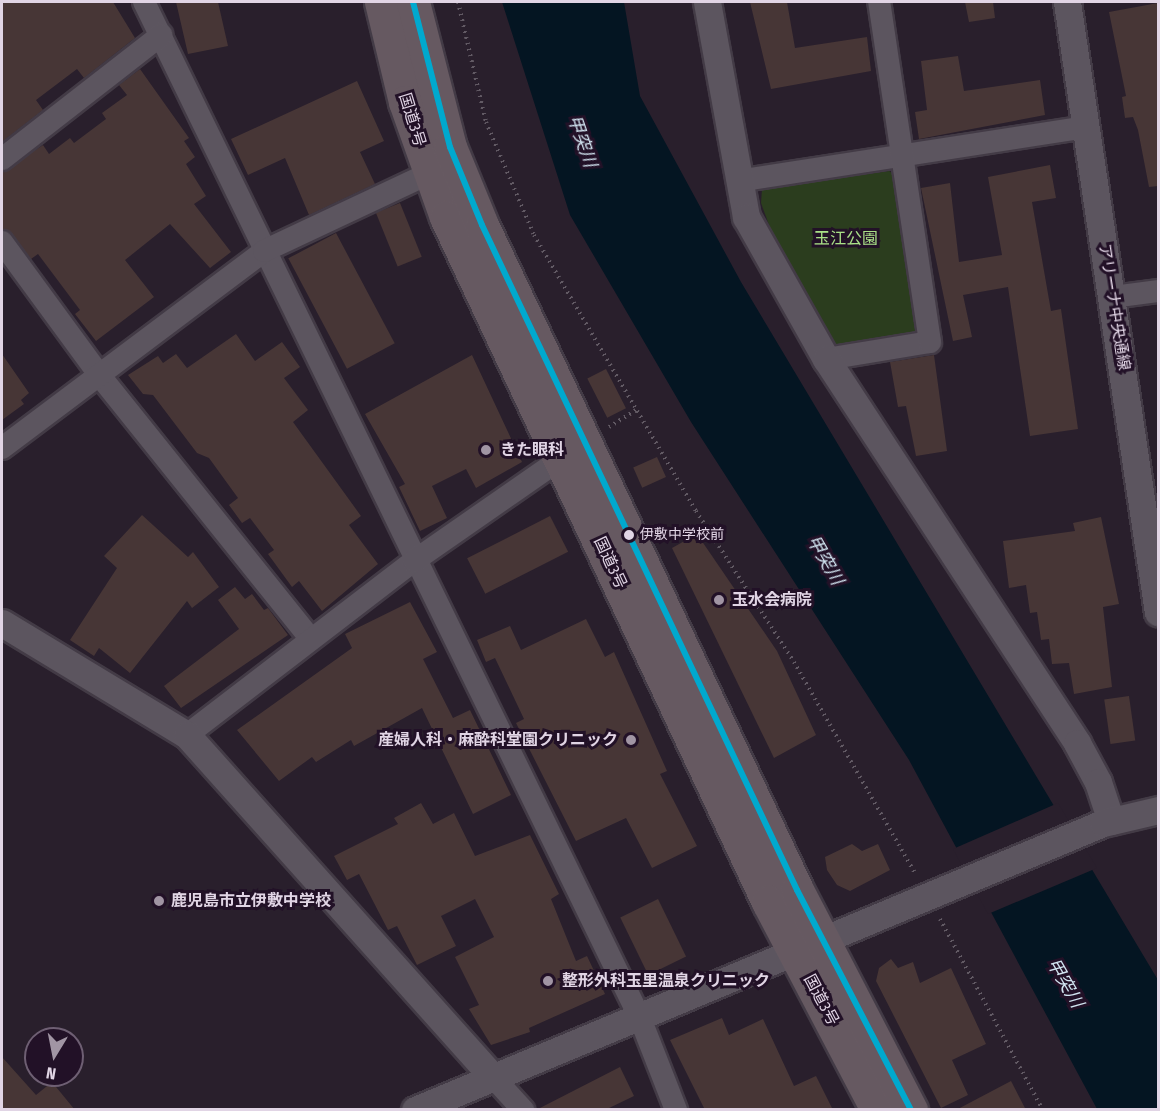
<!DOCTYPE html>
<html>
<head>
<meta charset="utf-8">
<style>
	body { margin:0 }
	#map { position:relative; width:1160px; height:1111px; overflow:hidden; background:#291f2c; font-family:"Fira Sans Condensed","Noto Sans JP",sans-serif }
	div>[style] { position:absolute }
	.green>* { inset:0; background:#2b3d1e }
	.water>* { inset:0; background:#041522 }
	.pier>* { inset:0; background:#291f2c }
	.building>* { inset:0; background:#473636; transform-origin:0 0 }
	.path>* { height:4px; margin-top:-2px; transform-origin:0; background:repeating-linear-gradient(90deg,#625a64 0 1.5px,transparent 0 6px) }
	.roads { filter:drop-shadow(2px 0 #433b46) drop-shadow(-2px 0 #433b46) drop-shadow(0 2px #433b46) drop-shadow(0 -2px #433b46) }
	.minor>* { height:22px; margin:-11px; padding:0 11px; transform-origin:11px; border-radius:11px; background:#5c555f }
	.tertiary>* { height:27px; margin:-13.5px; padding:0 13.5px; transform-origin:13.5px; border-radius:13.5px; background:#5c555f }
	.trunk>* { height:33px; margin:-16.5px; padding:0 16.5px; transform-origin:16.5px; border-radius:16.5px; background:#665961 }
	.bus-1>* { height:6px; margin:-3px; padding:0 3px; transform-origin:3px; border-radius:3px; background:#00a9ce }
	.dots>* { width:16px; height:16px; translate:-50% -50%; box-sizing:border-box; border:3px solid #221127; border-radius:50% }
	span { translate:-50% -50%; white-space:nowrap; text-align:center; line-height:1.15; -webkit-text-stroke:6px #221127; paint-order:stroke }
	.bus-label { font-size:14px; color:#e1d5e5 }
	.left { translate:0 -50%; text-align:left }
	.street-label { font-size:16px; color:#e1d5e5 }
	.park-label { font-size:16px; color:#a9e087 }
	.poi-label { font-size:16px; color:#e1d5e5; font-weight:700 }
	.right { translate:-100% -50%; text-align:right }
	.water-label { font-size:18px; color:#d2e5f1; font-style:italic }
	.frame { position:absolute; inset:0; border:3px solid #e1d5e5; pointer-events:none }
	.north { position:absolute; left:24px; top:1027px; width:60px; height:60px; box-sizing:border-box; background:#221127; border:2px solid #6e5f73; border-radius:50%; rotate:190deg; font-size:16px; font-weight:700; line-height:24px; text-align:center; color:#e1d5e5 }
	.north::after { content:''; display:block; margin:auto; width:21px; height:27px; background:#a195a4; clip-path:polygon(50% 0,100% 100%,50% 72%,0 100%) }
</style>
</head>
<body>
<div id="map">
	<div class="green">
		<div style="clip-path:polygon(889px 171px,899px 178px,922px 328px,914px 339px,839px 349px,776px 244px,761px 203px,762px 189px)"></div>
	</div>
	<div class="water">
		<div style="clip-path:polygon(502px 2px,624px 2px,640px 96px,741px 282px,1158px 980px,1158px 1109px,1097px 1109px,909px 760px,691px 422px,570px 215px)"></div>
	</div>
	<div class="pier">
		<div style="clip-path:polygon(1058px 803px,1097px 868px,988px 914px,953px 849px)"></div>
	</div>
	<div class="building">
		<div style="clip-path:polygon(2px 2px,113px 2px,135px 38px,84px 78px,77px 69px,36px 100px,43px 110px,2px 142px)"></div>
		<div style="clip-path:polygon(176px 2px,218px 2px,228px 46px,188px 54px)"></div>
		<div style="clip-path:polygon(750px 2px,787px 2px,795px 48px,867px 37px,871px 71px,771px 89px)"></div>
		<div style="clip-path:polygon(965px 2px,993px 2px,995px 18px,969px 22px)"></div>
		<div style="clip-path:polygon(1158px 3px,1158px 186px,1149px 187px,1138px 130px,1133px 117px,1125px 118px,1122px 97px,1126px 96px,1109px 12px)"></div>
		<div style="clip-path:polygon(958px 56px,964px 91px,1040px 80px,1045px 115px,919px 139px,915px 112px,927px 110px,921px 61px)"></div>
		<div style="clip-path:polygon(140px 69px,189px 138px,184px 141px,195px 157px,186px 164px,206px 196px,194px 204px,231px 252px,210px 268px,170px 224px,125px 260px,154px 297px,96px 341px,75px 314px,80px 310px,38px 254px,31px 259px,12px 234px,2px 229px,2px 172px,43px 145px,49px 154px,70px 138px,74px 143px,106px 119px,102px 113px,127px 95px,119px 85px)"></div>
		<div style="clip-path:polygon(357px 81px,384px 141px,360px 152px,375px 184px,309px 215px,285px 158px,248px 175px,231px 139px)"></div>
		<div style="clip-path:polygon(1050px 165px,1056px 198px,1032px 202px,1051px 311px,1061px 309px,1078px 429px,1030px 436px,1008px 287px,963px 295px,972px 337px,953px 341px,921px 188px,950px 183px,959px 262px,1002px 255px,988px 177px)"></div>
		<div style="left:400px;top:203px;width:58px;height:26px;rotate:68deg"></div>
		<div style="left:336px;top:233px;width:125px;height:54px;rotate:62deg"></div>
		<div style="clip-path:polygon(236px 334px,255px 361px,282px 342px,300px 367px,284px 378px,308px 410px,293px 422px,361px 516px,349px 525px,378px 564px,322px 611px,299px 581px,292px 587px,268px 554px,274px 550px,250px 518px,242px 523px,229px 505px,238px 498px,209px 458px,197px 453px,153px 395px,143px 394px,128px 375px,158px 356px,163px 363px,176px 354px,187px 368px)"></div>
		<div style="clip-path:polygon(2px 354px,29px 393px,21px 400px,24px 404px,2px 420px)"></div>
		<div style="clip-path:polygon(472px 355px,522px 462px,476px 488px,466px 469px,432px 486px,447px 518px,420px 531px,399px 487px,405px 484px,365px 414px)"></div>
		<div style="clip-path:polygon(934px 355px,947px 451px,916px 456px,906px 406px,898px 407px,890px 362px)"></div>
		<div style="left:606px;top:369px;width:44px;height:21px;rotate:63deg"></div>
		<div style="left:657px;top:457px;width:22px;height:26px;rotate:66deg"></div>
		<div style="clip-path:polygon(142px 515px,188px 557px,193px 552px,219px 587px,192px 608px,187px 601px,130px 673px,99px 648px,94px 656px,70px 640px,117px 568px,104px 556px)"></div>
		<div style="left:550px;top:516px;width:40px;height:93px;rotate:63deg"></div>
		<div style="clip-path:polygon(1101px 517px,1119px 604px,1103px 607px,1112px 687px,1074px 694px,1069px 663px,1052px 664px,1049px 639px,1041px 640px,1037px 612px,1030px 613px,1026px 585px,1009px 588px,1003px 541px,1075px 531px,1073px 523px)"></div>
		<div style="clip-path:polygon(697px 534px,777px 651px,816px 735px,774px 758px,672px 548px)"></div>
		<div style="clip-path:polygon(235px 587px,245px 599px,252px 594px,264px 610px,268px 608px,288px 635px,181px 708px,164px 686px,239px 629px,218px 600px)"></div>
		<div style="clip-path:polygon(410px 602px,437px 652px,423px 659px,453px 718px,470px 710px,511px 795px,473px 814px,422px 708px,354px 746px,351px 740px,316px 762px,312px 757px,279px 781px,237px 730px,352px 648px,345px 634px)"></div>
		<div style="clip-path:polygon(586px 619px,605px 657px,614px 652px,667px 771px,660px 774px,697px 846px,652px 868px,626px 818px,576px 841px,516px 723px,524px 719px,495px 658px,486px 662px,477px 640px,510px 626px,521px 650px)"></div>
		<div style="left:1129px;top:696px;width:45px;height:25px;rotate:82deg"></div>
		<div style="clip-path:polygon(421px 803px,433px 824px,454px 813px,475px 856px,530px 835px,559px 894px,551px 899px,576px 961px,587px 956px,605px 994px,529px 1028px,530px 1032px,491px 1045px,469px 1009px,479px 1005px,455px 957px,494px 937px,475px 899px,441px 916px,456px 946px,417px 965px,397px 926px,388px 930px,359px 874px,347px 880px,334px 856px,398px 824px,394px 818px)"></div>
		<div style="clip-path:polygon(852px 844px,862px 851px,878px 844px,890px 870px,850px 891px,837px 885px,827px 870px,825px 857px)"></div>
		<div style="left:658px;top:899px;width:64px;height:42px;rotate:64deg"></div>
		<div style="clip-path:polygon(891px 959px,898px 968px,913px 962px,920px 983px,951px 968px,986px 1044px,952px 1060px,968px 1095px,941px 1108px,876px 981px,879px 968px)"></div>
		<div style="clip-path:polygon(722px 1018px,729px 1035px,763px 1019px,794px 1086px,816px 1076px,833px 1110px,705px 1110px,670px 1040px)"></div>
		<div style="clip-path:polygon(2px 1057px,36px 1095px,52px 1082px,75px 1110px,2px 1110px)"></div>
		<div style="clip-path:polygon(620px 1067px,634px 1096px,605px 1110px,536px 1110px)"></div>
		<div style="clip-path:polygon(1011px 1081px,1026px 1110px,956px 1110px)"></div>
	</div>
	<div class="path">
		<div style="left:458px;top:2px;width:123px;rotate:76.9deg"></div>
		<div style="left:486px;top:122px;width:123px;rotate:67deg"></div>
		<div style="left:534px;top:235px;width:320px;rotate:59.6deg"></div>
		<div style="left:696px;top:511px;width:180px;rotate:57deg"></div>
		<div style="left:794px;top:662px;width:245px;rotate:60.2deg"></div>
		<div style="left:609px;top:427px;width:32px;rotate:-32deg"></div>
		<div style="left:940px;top:919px;width:217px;rotate:61.7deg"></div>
	</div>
	<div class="roads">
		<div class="minor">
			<div style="left:144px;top:2px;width:1131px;rotate:63.98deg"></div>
			<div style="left:640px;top:1018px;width:99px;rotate:68.6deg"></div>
			<div style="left:2px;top:159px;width:202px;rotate:-37.9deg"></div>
			<div style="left:738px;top:181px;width:352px;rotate:-8.8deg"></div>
			<div style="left:2px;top:242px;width:166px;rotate:53.8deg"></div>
			<div style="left:100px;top:376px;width:336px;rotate:51.3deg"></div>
			<div style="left:1113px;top:297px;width:45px;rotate:-7.6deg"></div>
			<div style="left:826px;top:359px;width:105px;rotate:-9.3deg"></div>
			<div style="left:930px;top:342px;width:344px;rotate:-98.5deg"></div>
			<div style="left:2px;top:448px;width:328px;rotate:-36.9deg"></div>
			<div style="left:264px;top:251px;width:181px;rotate:-25.2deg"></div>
			<div style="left:187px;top:735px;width:286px;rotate:-37.5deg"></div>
			<div style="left:414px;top:561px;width:193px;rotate:-34.8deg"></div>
			<div style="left:493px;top:1077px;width:45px;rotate:47.7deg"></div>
		</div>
		<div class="tertiary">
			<div style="left:707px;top:2px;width:219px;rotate:79.7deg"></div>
			<div style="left:746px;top:217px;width:163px;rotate:60.6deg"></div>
			<div style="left:826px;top:359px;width:459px;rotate:56.8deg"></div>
			<div style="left:1077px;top:743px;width:44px;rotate:61.7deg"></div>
			<div style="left:1098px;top:782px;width:41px;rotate:71.6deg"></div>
			<div style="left:1067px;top:2px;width:617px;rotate:81.52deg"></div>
			<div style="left:2px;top:623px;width:216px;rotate:31.2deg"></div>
			<div style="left:187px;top:735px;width:459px;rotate:48.2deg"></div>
			<div style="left:415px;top:1110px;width:745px;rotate:-22.64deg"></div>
			<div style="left:1103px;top:823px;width:57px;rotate:-13.3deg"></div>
		</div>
		<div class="trunk">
			<div style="left:381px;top:2px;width:103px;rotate:76.5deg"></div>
			<div style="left:405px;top:102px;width:122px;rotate:70.4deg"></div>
			<div style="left:446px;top:217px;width:757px;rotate:64.82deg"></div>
			<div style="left:768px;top:902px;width:235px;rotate:62.3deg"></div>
			<div style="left:413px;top:2px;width:150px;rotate:75.7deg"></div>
			<div style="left:450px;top:147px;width:84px;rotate:67.7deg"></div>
			<div style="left:482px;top:225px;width:736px;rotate:64.65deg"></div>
			<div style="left:797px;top:890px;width:248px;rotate:62.6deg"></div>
		</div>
	</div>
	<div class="bus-1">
		<div style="left:413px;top:2px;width:150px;rotate:75.7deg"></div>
		<div style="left:450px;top:147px;width:84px;rotate:67.7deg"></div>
		<div style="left:482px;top:225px;width:736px;rotate:64.65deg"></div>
		<div style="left:797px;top:890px;width:248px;rotate:62.6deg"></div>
	</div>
	<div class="dots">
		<div style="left:486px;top:450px;background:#a195a4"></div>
		<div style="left:629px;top:535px;background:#e1d5e5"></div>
		<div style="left:719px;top:600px;background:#a195a4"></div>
		<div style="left:631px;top:740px;background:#a195a4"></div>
		<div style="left:159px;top:901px;background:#a195a4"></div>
		<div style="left:548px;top:981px;background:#a195a4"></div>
	</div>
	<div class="bus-label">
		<span class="left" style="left:640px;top:535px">伊敷中学校前</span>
	</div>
	<div class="street-label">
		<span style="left:412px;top:120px;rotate:73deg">国道3号</span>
		<span style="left:1114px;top:307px;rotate:81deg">アリーナ中央通線</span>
		<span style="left:610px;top:563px;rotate:65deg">国道3号</span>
		<span style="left:821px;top:1000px;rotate:62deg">国道3号</span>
	</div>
	<div class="park-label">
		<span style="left:846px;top:239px">玉江公園</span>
	</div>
	<div class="poi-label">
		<span class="left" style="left:500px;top:450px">きた眼科</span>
		<span class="left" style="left:732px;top:600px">玉水会病院</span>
		<span class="right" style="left:618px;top:740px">産婦人科・麻酔科堂園クリニック</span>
		<span class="left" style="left:171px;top:901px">鹿児島市立伊敷中学校</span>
		<span class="left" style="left:562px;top:981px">整形外科玉里温泉クリニック</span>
	</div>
	<div class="water-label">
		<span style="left:582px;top:141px;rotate:71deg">甲突川</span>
		<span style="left:825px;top:560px;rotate:60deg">甲突川</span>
		<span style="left:1065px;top:983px;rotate:60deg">甲突川</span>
	</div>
	<div class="frame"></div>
	<div class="north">N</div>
</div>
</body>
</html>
